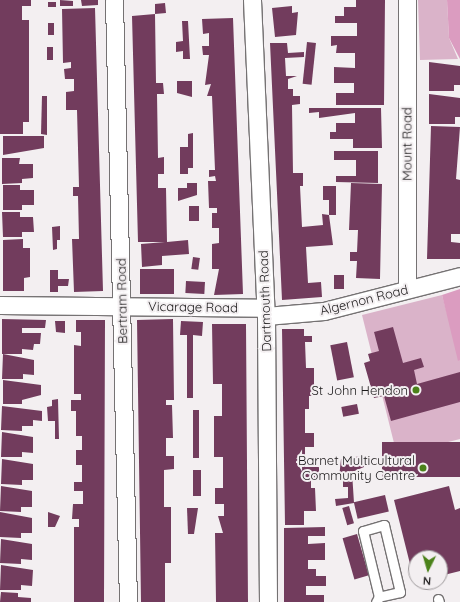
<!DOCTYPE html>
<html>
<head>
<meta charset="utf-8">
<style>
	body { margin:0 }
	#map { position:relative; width:460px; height:602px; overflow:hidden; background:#f3eff1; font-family:Quicksand,sans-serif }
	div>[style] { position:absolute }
	.green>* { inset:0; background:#dab3c9 }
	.forest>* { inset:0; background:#db9cc0 }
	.building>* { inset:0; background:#723c5d; transform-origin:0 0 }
	.roads { filter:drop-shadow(1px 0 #757273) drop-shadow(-1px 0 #757273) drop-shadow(0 1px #757273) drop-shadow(0 -1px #757273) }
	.lane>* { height:9px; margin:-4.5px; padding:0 4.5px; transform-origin:4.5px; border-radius:4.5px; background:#fff }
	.street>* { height:17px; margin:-8.5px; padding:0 8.5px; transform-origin:8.5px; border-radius:8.5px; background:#fff }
	.dots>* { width:11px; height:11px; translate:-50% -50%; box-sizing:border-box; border:2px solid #f3eff1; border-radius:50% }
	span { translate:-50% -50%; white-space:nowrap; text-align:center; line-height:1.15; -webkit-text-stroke:4px #f3eff1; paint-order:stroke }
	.street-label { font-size:13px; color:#1b191a }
	.poi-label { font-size:13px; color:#1b191a }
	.right { translate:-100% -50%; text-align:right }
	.north { position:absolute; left:408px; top:550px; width:40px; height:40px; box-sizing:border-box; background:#f3eff1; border:1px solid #9d999b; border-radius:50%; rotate:185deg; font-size:11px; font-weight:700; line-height:16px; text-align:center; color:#1b191a }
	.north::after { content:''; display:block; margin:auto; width:14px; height:18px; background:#4b821a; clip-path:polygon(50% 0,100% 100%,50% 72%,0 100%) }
</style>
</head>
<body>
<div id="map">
	<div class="green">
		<div style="clip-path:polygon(418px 0,447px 0,449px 38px,458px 59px,420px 60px)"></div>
		<div style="clip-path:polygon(442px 295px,460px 360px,460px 439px,397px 455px,362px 315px)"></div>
	</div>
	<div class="forest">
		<div style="clip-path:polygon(447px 0,460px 0,460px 59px,449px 38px)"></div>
		<div style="clip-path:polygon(460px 289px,460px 360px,458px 361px,442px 295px)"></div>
	</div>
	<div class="building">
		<div style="clip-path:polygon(0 0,31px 0,31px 6px,22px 6px,22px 20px,29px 20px,29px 122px,23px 122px,23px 134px,0 134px)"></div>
		<div style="clip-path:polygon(60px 0,73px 1px,73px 6px,60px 6px)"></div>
		<div style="clip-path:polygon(81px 0,98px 0,98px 5px,82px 6px)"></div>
		<div style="clip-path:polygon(356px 0,385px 0,384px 105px,336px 105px,336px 93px,354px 93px,354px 83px,334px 83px,334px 67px,355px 68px,355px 53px,336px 53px,337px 45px,331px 46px,331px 36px,357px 36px,357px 23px,335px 23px,335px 16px,344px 16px,344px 7px,356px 7px)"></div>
		<div style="left:48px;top:2px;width:8px;height:5px"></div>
		<div style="clip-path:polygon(165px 3px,166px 13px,155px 14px,156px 83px,163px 83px,164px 94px,157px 94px,158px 158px,164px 157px,164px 174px,158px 174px,158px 188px,166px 188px,167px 242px,188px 240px,189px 254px,162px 256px,162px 265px,142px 267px,141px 244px,165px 242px,138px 242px,132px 16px,155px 14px,155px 4px)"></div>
		<div style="clip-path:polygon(292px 6px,292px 13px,298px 12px,296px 35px,275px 37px,272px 8px)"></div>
		<div style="clip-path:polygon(95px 8px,103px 291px,74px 292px,72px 239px,79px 239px,78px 196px,73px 196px,73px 187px,79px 187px,77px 110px,66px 110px,66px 92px,74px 91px,74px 79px,65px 79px,64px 69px,71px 68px,71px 62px,63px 63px,62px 9px)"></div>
		<div style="clip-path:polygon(233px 18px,243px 294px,214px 295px,219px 269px,212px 269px,212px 244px,219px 243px,219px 228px,212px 228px,212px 213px,217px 213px,217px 208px,209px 208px,208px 181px,216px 181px,215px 176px,209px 177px,209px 170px,215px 170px,212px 96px,207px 96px,211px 84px,205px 85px,209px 55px,203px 55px,202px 46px,209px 46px,209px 33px,203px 34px,202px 19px)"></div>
		<div style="clip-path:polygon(182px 21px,188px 21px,190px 59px,183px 59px,183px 51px,176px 52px,176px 42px,183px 41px)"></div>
		<div style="left:48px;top:23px;width:6px;height:12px"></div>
		<div style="left:307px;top:42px;width:9px;height:42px;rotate:6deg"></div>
		<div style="clip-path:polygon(270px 43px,287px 43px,288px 53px,304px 52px,304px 57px,285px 58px,286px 76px,297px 76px,288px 79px,288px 89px,293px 89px,293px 96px,300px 96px,300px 104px,292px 105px,293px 173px,303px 173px,303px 186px,300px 186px,302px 227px,323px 225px,322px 214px,329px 215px,329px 200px,323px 200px,323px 186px,336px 186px,336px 215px,329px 215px,333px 245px,306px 247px,308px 283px,321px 282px,322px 297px,282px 300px)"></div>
		<div style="left:47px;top:47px;width:6px;height:13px"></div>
		<div style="clip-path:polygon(429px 62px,460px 66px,460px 85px,454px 85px,454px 91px,429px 91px)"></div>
		<div style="clip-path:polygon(177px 81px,192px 81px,192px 97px,177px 93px)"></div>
		<div style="clip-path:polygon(429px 94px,460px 98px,460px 117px,455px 117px,455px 124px,429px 124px)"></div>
		<div style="clip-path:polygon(42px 96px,47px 96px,47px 135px,41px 134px)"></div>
		<div style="clip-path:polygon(309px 108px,381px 108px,382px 148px,353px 148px,353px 139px,330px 139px,330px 132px,336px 132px,336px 123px,355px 123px,355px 113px,319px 118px,319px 112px,309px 113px)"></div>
		<div style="clip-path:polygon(431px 126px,460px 127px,456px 179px,460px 180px,460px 234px,451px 234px,451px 242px,460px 243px,460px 259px,427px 259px)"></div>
		<div style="clip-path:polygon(193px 133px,193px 168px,188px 168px,188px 174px,180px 174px,180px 147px,188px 147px,188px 134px)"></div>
		<div style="clip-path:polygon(3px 136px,44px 136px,44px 148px,3px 155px)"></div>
		<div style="clip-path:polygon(334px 151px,378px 151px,378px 183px,336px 182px,336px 176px,356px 176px,356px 160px,334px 160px)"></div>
		<div style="clip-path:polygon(2px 158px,20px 158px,19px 164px,33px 164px,33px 178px,22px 179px,22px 183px,2px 184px)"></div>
		<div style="clip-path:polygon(187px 183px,197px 183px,197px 195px,178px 201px,178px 188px,187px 188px)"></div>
		<div style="clip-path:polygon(351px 183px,382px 184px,380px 279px,356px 278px,357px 261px,350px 261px,350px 252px,357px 252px,358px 230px,349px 230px)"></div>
		<div style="clip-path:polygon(3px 185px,20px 185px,20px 190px,34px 190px,34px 205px,22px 205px,22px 210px,3px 210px)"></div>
		<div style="left:189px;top:206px;width:10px;height:15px"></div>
		<div style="clip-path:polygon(2px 212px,20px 212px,20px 217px,33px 217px,34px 232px,22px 232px,22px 237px,3px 237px)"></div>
		<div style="clip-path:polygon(60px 226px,60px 240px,57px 240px,57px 249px,53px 250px,52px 227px)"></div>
		<div style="clip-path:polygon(23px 239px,23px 248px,30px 248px,30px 277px,24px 278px,24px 291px,3px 291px,3px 240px)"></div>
		<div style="left:193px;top:257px;width:7px;height:12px;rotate:8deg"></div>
		<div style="left:174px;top:269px;width:25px;height:34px;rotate:90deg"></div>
		<div style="clip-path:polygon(50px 270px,58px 270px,58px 279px,69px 279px,68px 286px,58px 286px,58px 292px,50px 292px)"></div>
		<div style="left:334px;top:275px;width:10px;height:14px"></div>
		<div style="left:186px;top:281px;width:19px;height:12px;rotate:3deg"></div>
		<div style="clip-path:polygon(2px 319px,46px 320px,45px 328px,22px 328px,22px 333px,41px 333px,40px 344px,34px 344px,33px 350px,22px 349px,22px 354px,2px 354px)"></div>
		<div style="clip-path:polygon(173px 319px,174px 400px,166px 400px,166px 405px,172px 405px,173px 438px,166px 438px,166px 456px,174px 456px,174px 469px,164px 470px,164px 507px,171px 507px,171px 563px,165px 563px,165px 602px,141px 602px,137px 320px)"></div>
		<div style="clip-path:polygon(76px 320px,105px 320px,104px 602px,74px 602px,74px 527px,79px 527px,79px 519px,72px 519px,73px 504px,83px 504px,83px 491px,74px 491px,74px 482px,82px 482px,82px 465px,76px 465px,76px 450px,82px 450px,82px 436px,76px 436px,76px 411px,71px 411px,71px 400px,81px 400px,81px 394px,74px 394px,74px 345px,81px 346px,81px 332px,76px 332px)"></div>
		<div style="clip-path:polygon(55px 321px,65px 321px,65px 333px,56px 332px)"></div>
		<div style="clip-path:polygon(181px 321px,203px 322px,202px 336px,193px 335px,193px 398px,187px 398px,187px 335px,180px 335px)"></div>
		<div style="clip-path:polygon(212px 324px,246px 324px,248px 602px,216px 602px,215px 533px,223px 533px,218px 516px,224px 516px,224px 504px,215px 504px,215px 488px,223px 488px,223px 457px,214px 457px,214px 416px,222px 416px,222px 384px,213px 384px)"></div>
		<div style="clip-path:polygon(393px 327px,403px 363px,421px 358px,424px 367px,414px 370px,417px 384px,460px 372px,460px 402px,391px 421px,384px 396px,374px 398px,364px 363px,370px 361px,368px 354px,379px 351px,374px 332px)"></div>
		<div style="clip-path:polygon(282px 329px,304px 329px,304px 336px,312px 336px,312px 342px,305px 342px,306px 368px,314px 368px,314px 396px,309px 396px,309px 409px,305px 409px,305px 433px,314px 433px,314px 447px,305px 447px,305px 467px,319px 467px,319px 479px,311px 479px,311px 488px,315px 488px,316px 511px,304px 511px,304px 525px,285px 525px)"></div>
		<div style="left:347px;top:342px;width:36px;height:17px;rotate:79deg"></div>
		<div style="clip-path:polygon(3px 354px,34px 360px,34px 375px,23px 374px,23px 379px,2px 379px)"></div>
		<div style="clip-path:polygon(3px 380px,41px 385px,41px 395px,22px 400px,22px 404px,3px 404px)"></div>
		<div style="clip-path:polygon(58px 399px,59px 439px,55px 439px,55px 421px,48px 421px,47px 407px,52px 406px,52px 400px)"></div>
		<div style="left:357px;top:404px;width:10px;height:16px;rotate:79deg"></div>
		<div style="clip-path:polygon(2px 406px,42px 411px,42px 421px,33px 420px,33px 426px,22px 426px,22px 431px,1px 430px)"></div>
		<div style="left:193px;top:410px;width:6px;height:48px"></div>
		<div style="clip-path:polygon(2px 432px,33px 437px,33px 453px,22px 452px,22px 457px,1px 457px)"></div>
		<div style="left:460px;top:442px;width:35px;height:78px;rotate:90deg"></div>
		<div style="clip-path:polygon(362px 456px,364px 467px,352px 472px,354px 503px,336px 506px,335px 499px,348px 498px,348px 487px,343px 487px,343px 480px,339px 478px,341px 459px)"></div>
		<div style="clip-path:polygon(2px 459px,33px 464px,33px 480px,22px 480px,22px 485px,1px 484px)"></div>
		<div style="left:193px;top:470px;width:8px;height:26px"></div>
		<div style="clip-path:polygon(1px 486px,32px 491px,32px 507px,21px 507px,21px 512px,0 511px)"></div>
		<div style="clip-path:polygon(449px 486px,455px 510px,460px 508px,460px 571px,440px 576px,440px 558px,416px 558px,415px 584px,394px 500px)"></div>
		<div style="left:385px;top:495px;width:17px;height:32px;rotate:77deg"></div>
		<div style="left:349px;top:506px;width:18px;height:7px;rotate:74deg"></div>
		<div style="clip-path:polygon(187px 508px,198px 508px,194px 534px,188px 534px)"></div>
		<div style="clip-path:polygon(0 512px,32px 518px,32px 533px,21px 533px,21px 538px,0 537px)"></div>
		<div style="clip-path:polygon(48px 512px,60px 516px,55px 527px,48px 527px)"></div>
		<div style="clip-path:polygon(325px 527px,325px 536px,308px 536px,308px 544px,325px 543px,325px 560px,308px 560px,308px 569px,316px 569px,316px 576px,326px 576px,326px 586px,306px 586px,306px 595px,324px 595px,324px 602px,284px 602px,284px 528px)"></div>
		<div style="left:357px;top:534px;width:43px;height:15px;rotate:74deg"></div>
		<div style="clip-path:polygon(1px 539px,32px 544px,32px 560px,21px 559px,21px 564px,0 563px)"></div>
		<div style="clip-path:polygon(1px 565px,33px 570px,32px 586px,21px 585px,21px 590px,0 590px)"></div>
		<div style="clip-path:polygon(1px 592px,18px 593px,18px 597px,31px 598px,31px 602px,0 602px)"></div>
	</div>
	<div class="roads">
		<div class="lane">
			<div style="left:438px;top:599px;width:3px;rotate:72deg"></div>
			<div style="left:376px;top:602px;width:6px;rotate:-59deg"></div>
			<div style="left:379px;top:597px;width:68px;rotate:-103.6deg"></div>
			<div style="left:363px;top:531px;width:22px;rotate:-16deg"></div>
			<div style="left:384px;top:525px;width:69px;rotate:76.6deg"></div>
			<div style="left:400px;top:592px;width:22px;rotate:167deg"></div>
		</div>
		<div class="street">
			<div style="left:114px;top:0;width:602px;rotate:88.67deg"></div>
			<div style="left:252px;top:0;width:316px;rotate:87.5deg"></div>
			<div style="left:266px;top:316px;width:286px;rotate:89.6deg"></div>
			<div style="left:407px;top:0;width:289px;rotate:90deg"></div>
			<div style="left:0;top:305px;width:265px;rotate:0.6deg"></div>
			<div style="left:266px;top:316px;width:58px;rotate:-4.9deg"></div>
			<div style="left:324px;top:311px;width:140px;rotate:-14.4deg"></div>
		</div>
	</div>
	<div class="dots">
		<div style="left:416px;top:390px;background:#4b821a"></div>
		<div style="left:423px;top:468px;background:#4b821a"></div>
	</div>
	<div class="street-label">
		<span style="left:407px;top:144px;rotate:-90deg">Mount Road</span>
		<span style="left:364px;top:300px;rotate:-14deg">Algernon Road</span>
		<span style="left:122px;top:301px;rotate:-91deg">Bertram Road</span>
		<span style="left:265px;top:301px;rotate:-92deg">Dartmouth Road</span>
		<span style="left:193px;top:307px;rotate:1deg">Vicarage Road</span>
	</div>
	<div class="poi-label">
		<span class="right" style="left:408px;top:390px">St John Hendon</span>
		<span class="right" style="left:415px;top:468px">Barnet Multicultural<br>Community Centre</span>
	</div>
	<div class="north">N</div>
</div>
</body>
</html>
